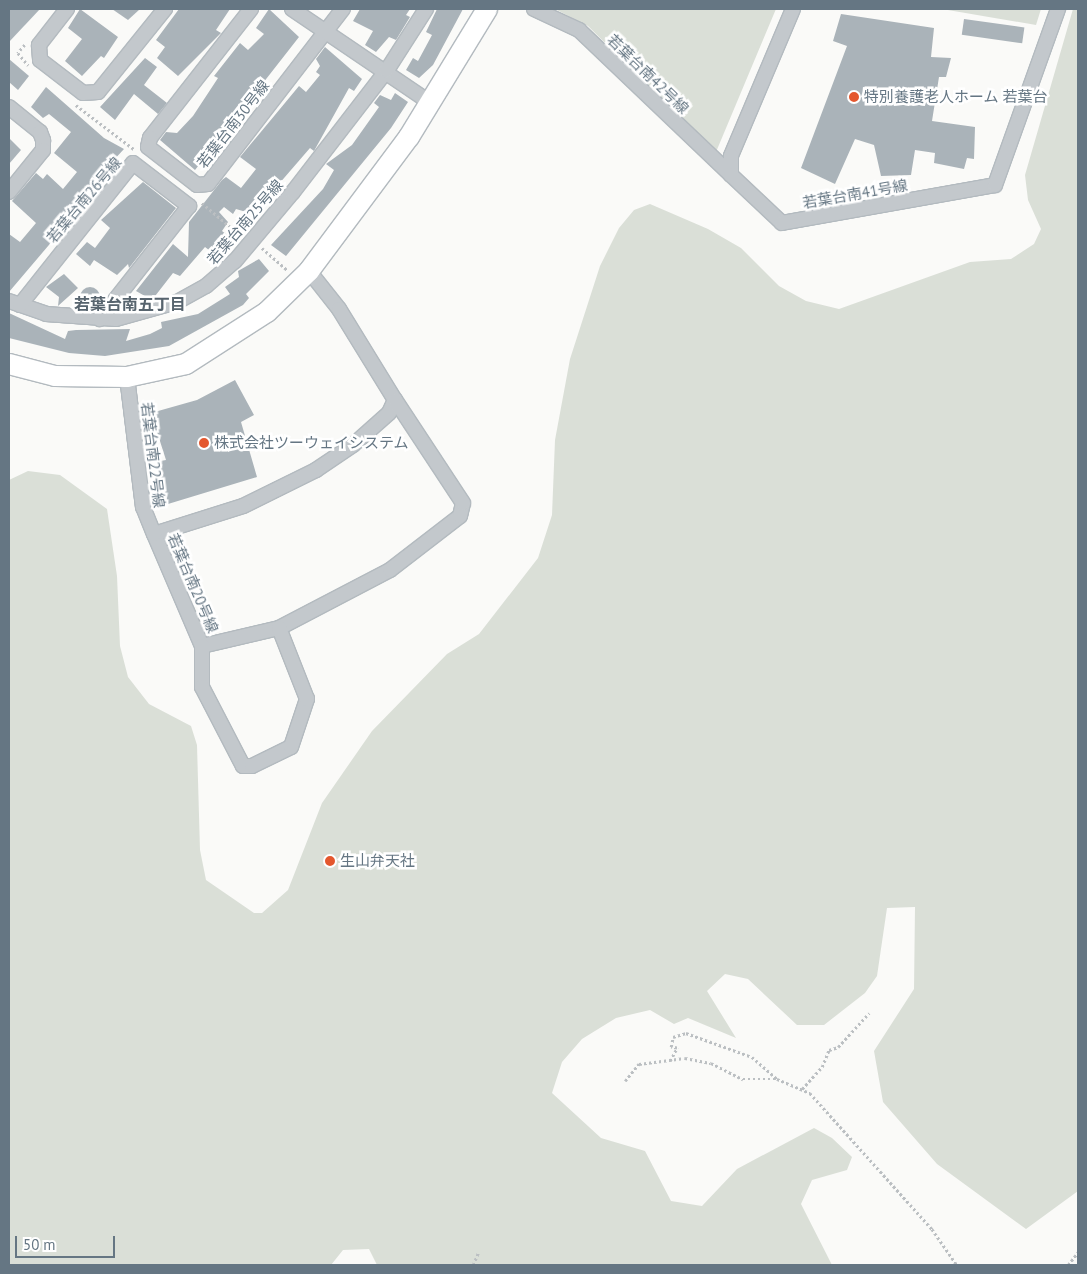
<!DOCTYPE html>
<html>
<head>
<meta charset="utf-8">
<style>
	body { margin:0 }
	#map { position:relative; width:1087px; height:1274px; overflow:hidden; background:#fafaf8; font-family:"PT Sans","Noto Sans JP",sans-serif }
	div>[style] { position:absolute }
	.green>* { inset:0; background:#dadfd7 }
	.building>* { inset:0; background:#aab3b9; transform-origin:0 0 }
	.round { border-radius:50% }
	.path>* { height:2.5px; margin-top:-1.25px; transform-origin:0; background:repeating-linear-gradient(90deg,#bbbfc2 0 2.5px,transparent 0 5px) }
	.roads { filter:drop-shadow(1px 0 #b3babf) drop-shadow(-1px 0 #b3babf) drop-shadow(0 1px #b3babf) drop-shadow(0 -1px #b3babf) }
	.street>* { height:14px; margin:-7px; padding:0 7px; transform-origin:7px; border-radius:7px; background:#c3c8cc }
	.secondary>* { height:20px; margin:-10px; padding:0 10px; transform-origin:10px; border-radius:10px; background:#fff }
	.dots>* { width:14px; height:14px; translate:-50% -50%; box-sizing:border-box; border:2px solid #fff; border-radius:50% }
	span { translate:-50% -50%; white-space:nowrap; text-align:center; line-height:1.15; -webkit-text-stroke:5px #fff; paint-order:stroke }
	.street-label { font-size:15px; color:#657683 }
	.poi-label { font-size:15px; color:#657683 }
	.left { translate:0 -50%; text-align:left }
	.neighbourhood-label { font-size:16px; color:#57646e; font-weight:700 }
	.frame { position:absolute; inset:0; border:10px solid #657683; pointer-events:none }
	.scale { position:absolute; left:15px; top:1236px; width:100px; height:22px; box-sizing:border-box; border:2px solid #657683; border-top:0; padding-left:6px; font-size:15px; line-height:18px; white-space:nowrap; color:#657683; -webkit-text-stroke:4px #fff; paint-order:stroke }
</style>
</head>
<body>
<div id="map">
	<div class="green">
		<div style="clip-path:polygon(555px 9px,776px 9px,716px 152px,588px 26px)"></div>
		<div style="clip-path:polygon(942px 9px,1041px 9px,1036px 25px)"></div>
		<div style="clip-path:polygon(1073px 9px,1078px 9px,1078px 1191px,1026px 1229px,937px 1164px,883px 1102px,874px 1051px,914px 989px,915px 907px,887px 908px,877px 976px,865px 993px,824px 1025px,797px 1025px,748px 979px,725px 974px,707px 991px,736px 1038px,688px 1018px,674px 1024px,650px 1010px,616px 1018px,582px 1039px,562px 1062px,552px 1093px,601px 1138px,645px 1151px,671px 1201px,702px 1206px,737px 1169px,814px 1128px,832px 1138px,852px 1157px,847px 1170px,812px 1180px,801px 1204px,832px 1265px,377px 1265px,369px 1249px,343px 1250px,331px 1265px,9px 1265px,9px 480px,28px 471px,60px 475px,107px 509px,117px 576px,120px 646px,128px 677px,149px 704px,191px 726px,197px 745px,200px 850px,206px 880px,254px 913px,262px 913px,288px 890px,322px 803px,372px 731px,447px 654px,479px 634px,538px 558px,552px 515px,555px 440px,570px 359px,600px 266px,619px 228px,634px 210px,650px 204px,708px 229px,741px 248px,779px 286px,806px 301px,839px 309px,970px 262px,1011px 259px,1034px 244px,1041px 229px,1028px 200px,1025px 175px)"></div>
	</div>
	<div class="building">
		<div style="clip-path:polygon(9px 9px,40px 9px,9px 42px)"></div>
		<div style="clip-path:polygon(80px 9px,118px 37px,104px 58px,101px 56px,82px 76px,65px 61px,82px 39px,68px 28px)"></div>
		<div style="clip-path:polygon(112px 9px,140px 9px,128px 20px)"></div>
		<div style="clip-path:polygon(179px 9px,230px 9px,216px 30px,221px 33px,178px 76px,157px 58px,165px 47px,156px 40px)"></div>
		<div style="clip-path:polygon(269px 9px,299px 37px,195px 170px,160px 140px,166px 132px,177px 133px,193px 116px,218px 78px,214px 76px,240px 43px,248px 50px,264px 34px,256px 28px)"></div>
		<div style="clip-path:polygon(360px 9px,410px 9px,406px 15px,410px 17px,396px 40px,389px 37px,376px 52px,365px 45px,373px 31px,353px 21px)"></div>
		<div style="clip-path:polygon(437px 9px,463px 9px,433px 65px,419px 78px,406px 70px,413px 58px,418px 61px,432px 35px,426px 32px)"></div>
		<div style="clip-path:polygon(841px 14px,934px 28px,931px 57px,951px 58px,946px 77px,939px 77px,932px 121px,975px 127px,974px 159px,967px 158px,964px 169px,934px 163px,935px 153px,915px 150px,911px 175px,881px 176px,874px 145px,855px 139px,835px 184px,801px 168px,847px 46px,833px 41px)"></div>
		<div style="left:964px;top:19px;width:61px;height:16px;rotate:8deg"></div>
		<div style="clip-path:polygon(325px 47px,362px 79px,354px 91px,349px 88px,314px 151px,310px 148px,253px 214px,236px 209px,233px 214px,224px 207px,219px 212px,228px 222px,222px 231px,236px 242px,222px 260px,205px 247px,180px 276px,173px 273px,152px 300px,136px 291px,173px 244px,188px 257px,189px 222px,222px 180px,226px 177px,241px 188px,256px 169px,240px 157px,299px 86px,306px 92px,320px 75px,316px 72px,320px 66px,316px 59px)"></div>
		<div style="clip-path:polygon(145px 58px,157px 67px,144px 85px,167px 103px,158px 114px,134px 94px,115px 120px,100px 107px)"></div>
		<div style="clip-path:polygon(9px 59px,29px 76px,18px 90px,9px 82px)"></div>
		<div style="clip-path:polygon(46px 87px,104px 138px,124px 149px,46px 233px,54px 239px,9px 292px,9px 234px,20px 242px,36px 223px,12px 201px,36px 173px,43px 179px,47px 174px,63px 189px,77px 172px,54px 153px,71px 132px,49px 114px,43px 118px,31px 107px)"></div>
		<div style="clip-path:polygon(395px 93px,408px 102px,391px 128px,286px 256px,271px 245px,323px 189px,334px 170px,326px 164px,352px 145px,379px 107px,374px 103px,380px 95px,391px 100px)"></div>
		<div style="clip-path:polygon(9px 138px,21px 150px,9px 164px)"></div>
		<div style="clip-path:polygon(143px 182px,176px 208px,129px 268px,128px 264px,117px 275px,94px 260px,90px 266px,76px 254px,87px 242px,95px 248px,110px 228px,101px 220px)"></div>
		<div style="clip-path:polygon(259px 259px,269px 271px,246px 294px,249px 298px,243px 305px,169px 346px,105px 356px,69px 353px,9px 338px,9px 313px,65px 339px,68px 331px,76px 330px,130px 329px,126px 341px,150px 334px,162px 328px,161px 322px,198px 314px,230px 294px,225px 287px,239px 277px,238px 271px)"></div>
		<div style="clip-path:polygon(64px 274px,78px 288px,58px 306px,59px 297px,46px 287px)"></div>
		<div class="round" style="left:80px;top:287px;width:20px;height:20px"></div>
		<div style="clip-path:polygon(235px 380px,254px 415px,241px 422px,257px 477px,168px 504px,155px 462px,166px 460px,151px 413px,197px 400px)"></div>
	</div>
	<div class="path">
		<div style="left:25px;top:45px;width:11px;rotate:131deg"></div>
		<div style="left:18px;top:53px;width:16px;rotate:50deg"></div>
		<div style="left:76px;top:105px;width:74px;rotate:37.3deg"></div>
		<div style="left:202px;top:203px;width:50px;rotate:40.1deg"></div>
		<div style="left:262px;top:248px;width:33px;rotate:41deg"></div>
		<div style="left:670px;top:1061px;width:15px;rotate:-62deg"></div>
		<div style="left:677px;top:1048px;width:6px;rotate:-171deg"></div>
		<div style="left:671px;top:1047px;width:10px;rotate:-79deg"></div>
		<div style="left:673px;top:1037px;width:14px;rotate:-17deg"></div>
		<div style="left:686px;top:1033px;width:70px;rotate:20deg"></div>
		<div style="left:752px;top:1057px;width:33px;rotate:41deg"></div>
		<div style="left:777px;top:1079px;width:36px;rotate:23deg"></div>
		<div style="left:810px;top:1093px;width:183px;rotate:48.1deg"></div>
		<div style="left:932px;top:1229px;width:44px;rotate:55.2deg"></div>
		<div style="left:625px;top:1081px;width:22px;rotate:-51deg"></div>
		<div style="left:639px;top:1064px;width:46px;rotate:-7.4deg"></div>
		<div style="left:685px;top:1058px;width:26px;rotate:11deg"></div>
		<div style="left:711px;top:1063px;width:36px;rotate:27deg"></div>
		<div style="left:743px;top:1079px;width:33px"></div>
		<div style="left:802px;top:1089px;width:30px;rotate:-48deg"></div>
		<div style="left:822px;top:1067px;width:18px;rotate:-68deg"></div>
		<div style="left:829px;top:1050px;width:9px;rotate:-18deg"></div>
		<div style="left:838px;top:1047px;width:46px;rotate:-47.6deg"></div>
		<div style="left:473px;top:1265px;width:13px;rotate:-67deg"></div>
		<div style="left:1068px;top:1265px;width:16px;rotate:-52deg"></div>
	</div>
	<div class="roads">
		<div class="street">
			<div style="left:67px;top:9px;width:46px;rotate:127.9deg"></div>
			<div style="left:39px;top:45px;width:15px;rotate:86deg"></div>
			<div style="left:40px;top:60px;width:54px;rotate:37.5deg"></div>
			<div style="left:83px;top:93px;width:15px;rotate:-4deg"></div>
			<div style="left:98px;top:92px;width:107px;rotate:-51.1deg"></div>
			<div style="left:251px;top:9px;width:164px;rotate:128.1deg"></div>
			<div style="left:150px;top:138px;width:9px;rotate:103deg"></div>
			<div style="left:148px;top:147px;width:62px;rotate:37.8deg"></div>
			<div style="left:197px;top:185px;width:11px;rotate:-5deg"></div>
			<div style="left:208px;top:184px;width:221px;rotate:-52.4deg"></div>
			<div style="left:292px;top:9px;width:168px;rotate:34.1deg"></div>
			<div style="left:534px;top:9px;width:50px;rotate:25deg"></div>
			<div style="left:579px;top:30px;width:210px;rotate:43.6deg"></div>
			<div style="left:793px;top:9px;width:160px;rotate:112.9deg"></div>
			<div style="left:731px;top:156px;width:19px;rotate:90deg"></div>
			<div style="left:731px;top:175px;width:70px;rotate:43.3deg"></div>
			<div style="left:782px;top:223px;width:216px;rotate:-10.1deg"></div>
			<div style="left:995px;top:185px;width:187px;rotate:-70.3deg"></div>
			<div style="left:9px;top:107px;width:40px;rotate:39deg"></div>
			<div style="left:40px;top:132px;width:9px;rotate:69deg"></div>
			<div style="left:43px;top:140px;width:10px;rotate:90deg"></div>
			<div style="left:43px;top:150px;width:54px;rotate:129deg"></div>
			<div style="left:309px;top:271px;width:48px;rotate:51.7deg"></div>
			<div style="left:339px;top:309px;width:107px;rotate:58.4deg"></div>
			<div style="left:395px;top:400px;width:14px;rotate:115deg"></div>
			<div style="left:389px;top:413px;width:48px;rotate:138.4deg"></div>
			<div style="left:353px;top:445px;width:45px;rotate:146deg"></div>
			<div style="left:316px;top:470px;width:81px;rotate:153.7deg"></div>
			<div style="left:243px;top:506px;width:93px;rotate:162.5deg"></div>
			<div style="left:154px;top:534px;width:122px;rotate:66.8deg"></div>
			<div style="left:202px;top:646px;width:79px;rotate:-13.2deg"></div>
			<div style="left:279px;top:628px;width:125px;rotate:-27.6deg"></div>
			<div style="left:390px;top:570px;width:88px;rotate:-37.6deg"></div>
			<div style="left:460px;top:516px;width:13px;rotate:-77deg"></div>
			<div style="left:463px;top:503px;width:123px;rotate:-123.4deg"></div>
			<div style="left:9px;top:301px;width:39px;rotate:19deg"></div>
			<div style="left:46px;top:314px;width:70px;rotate:4.1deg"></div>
			<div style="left:116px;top:319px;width:63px;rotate:-15.6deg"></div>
			<div style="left:177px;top:302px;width:33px;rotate:-29deg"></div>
			<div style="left:206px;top:286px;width:38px;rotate:-41deg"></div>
			<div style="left:235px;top:261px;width:90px;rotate:-50deg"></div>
			<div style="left:293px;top:192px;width:154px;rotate:-52.4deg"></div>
			<div style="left:387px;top:70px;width:72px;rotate:-57.4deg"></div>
			<div style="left:20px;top:305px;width:181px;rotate:-51.5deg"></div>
			<div style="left:133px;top:163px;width:71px;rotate:37.5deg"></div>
			<div style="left:189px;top:206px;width:144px;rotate:128.2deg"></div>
			<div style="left:127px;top:377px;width:131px;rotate:83deg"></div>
			<div style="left:143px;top:507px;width:29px;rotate:68deg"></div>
			<div style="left:202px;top:646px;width:41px;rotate:90deg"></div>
			<div style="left:202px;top:687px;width:89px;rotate:62.6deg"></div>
			<div style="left:243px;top:766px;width:9px"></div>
			<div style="left:252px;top:766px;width:43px;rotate:-26deg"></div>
			<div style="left:291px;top:747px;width:51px;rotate:-71.6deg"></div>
			<div style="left:307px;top:699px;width:76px;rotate:-111.5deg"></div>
		</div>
		<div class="secondary">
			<div style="left:9px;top:364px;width:48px;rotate:14.6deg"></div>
			<div style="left:55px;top:376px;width:72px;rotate:0.8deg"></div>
			<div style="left:127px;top:377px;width:60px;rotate:-12.4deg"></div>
			<div style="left:186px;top:364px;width:96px;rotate:-32.7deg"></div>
			<div style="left:267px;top:312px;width:59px;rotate:-44.3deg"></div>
			<div style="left:309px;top:271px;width:167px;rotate:-53.3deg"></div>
			<div style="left:409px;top:137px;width:150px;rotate:-58.6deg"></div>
		</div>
	</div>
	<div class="dots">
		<div style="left:854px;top:97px;background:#e4572e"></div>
		<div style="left:204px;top:443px;background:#e4572e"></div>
		<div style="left:330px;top:861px;background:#e4572e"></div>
	</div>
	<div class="street-label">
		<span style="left:648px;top:74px;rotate:44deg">若葉台南42号線</span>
		<span style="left:233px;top:124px;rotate:-52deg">若葉台南30号線</span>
		<span style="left:855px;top:194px;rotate:-10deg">若葉台南41号線</span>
		<span style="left:84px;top:200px;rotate:-50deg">若葉台南26号線</span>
		<span style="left:245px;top:222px;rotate:-49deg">若葉台南25号線</span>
		<span style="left:153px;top:455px;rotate:83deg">若葉台南22号線</span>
		<span style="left:193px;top:583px;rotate:67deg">若葉台南20号線</span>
	</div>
	<div class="poi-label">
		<span class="left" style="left:864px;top:97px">特別養護老人ホーム 若葉台</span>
		<span class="left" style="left:214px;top:443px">株式会社ツーウェイシステム</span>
		<span class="left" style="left:340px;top:861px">生山弁天社</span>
	</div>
	<div class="neighbourhood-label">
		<span style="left:130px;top:304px">若葉台南五丁目</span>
	</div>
	<div class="frame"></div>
	<div class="scale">50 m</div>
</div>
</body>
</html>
